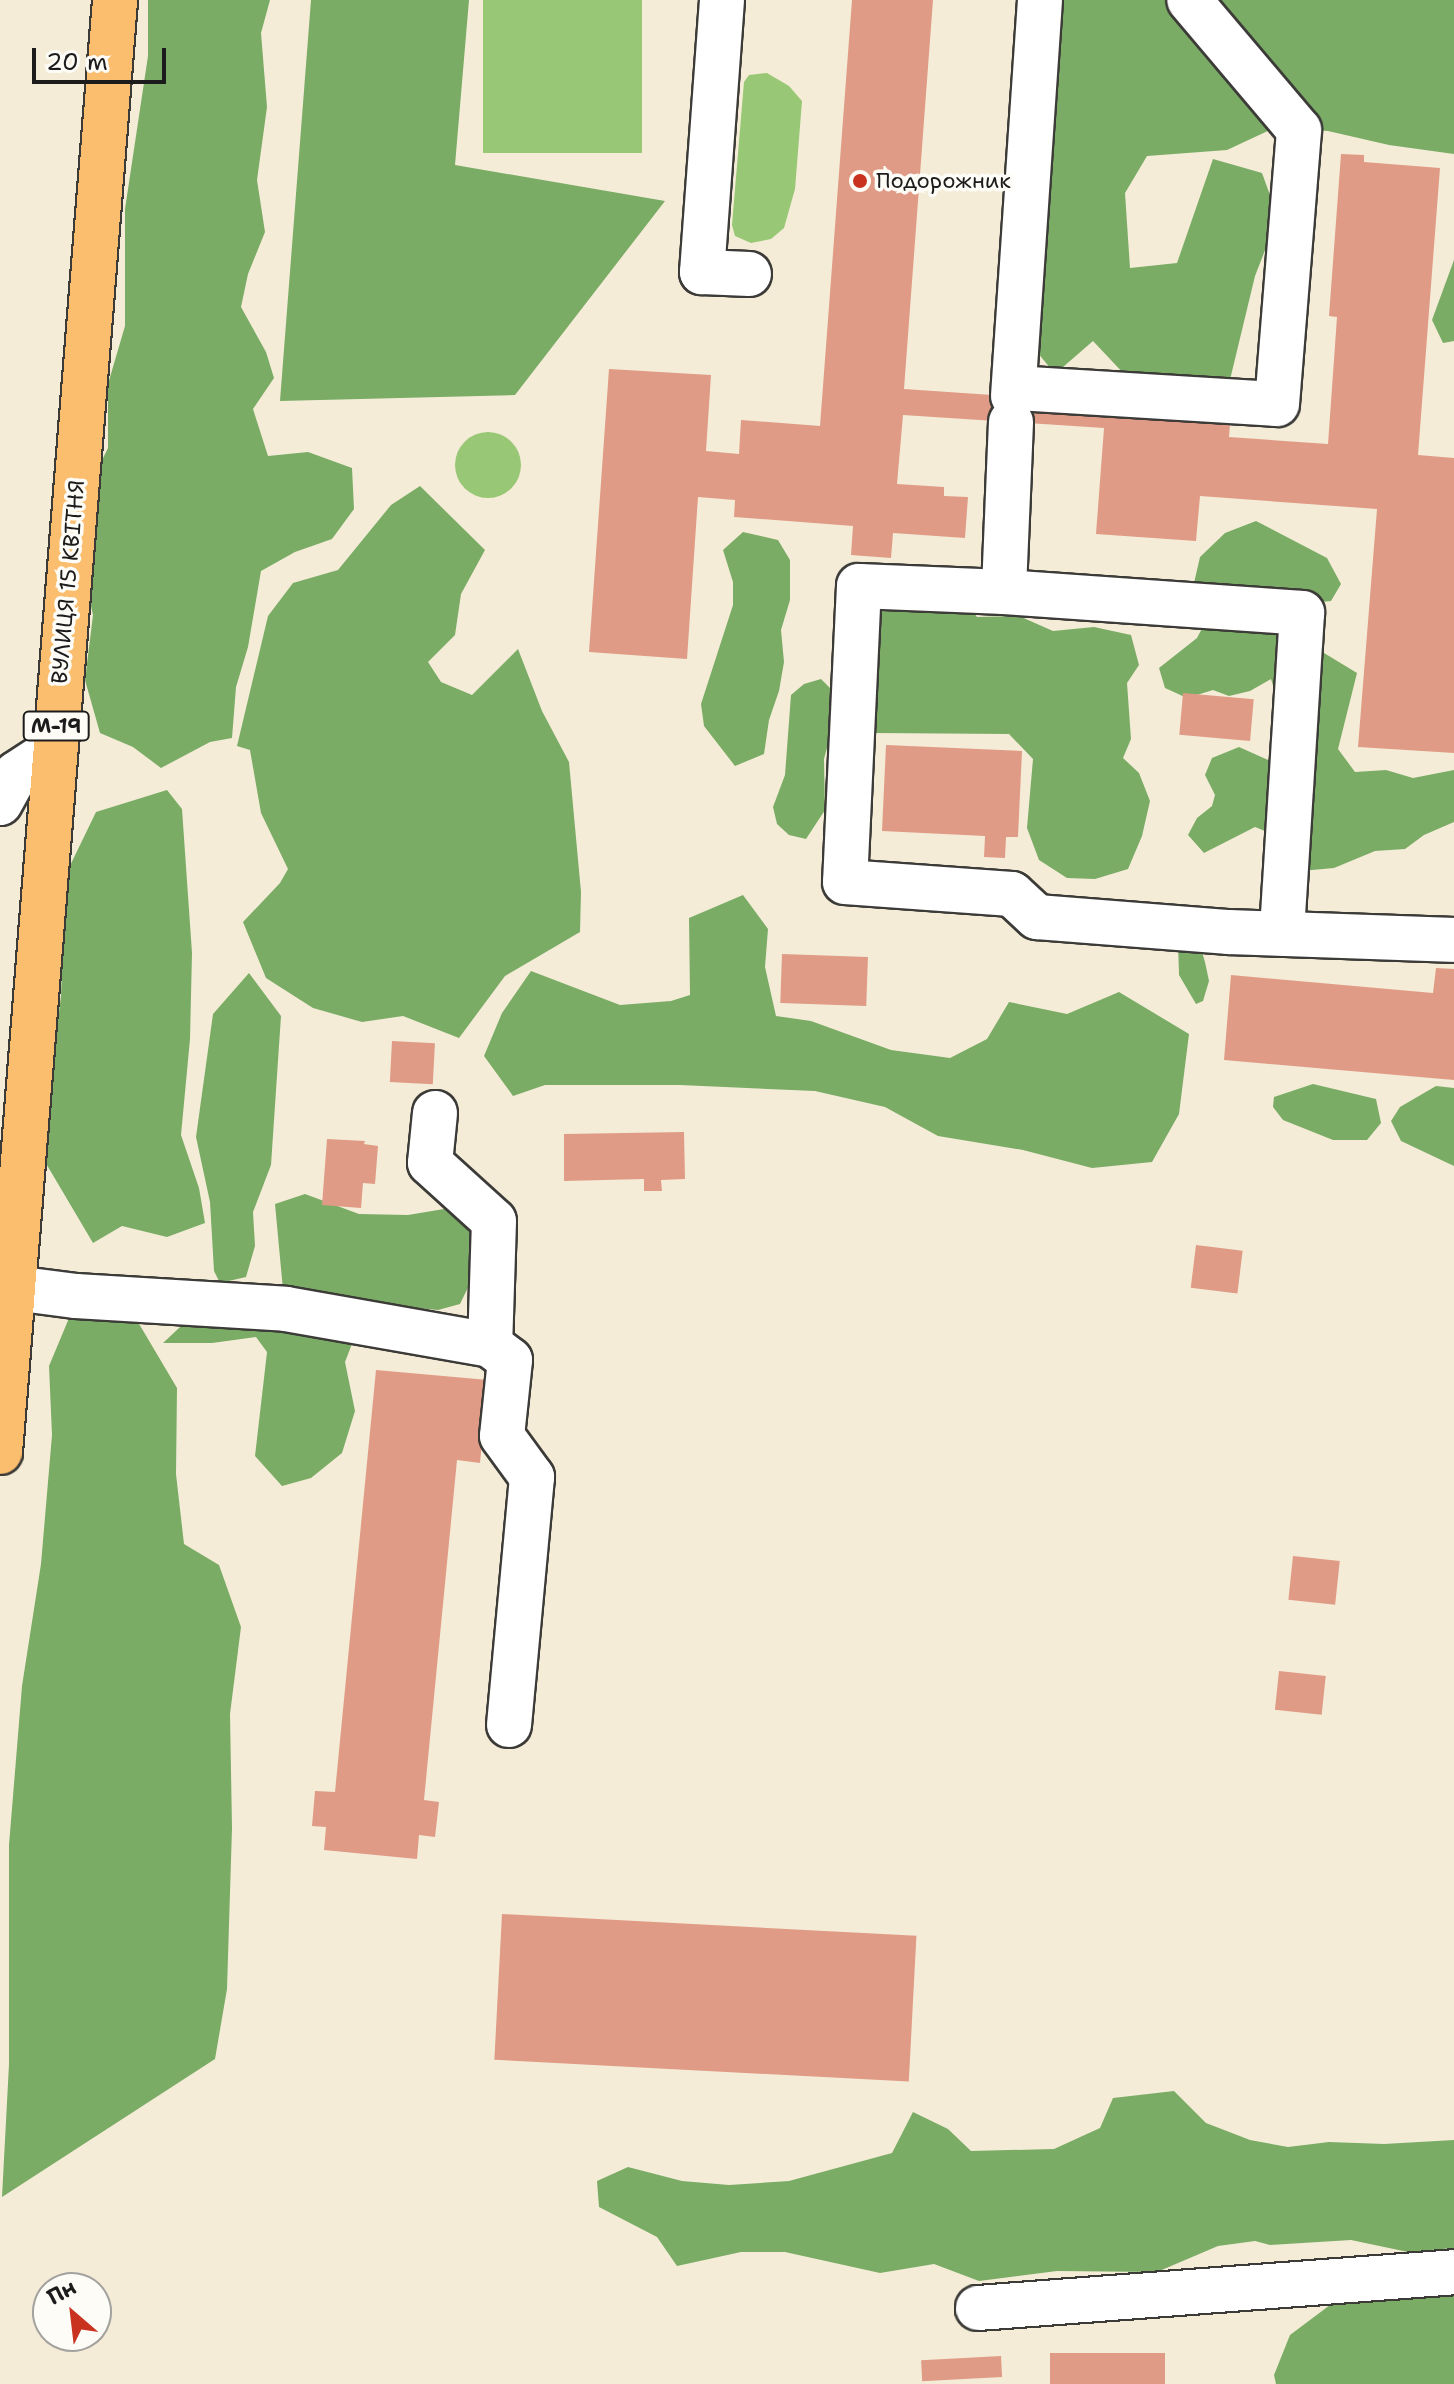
<!DOCTYPE html>
<html>
<head>
<meta charset="utf-8">
<style>
	body { margin:0 }
	#map { position:relative; width:1454px; height:2384px; overflow:hidden; background:#f4ecd7; font-family:"Shantell Sans",sans-serif }
	div>[style] { position:absolute }
	.green>* { inset:0; background:#98c775; transform-origin:0 0 }
	.round { border-radius:50% }
	.forest>* { inset:0; background:#7aac66 }
	.building>* { inset:0; background:#e09b86; transform-origin:0 0 }
	.roads { filter:drop-shadow(2px 0 #3c3b38) drop-shadow(-2px 0 #3c3b38) drop-shadow(0 2px #3c3b38) drop-shadow(0 -2px #3c3b38) }
	.minor>* { height:44px; margin:-22px; padding:0 22px; transform-origin:22px; border-radius:22px; background:#fff }
	.highway>* { height:44px; margin:-22px; padding:0 22px; transform-origin:22px; border-radius:22px; background:#fbbd6e }
	.dots>* { width:22px; height:22px; translate:-50% -50%; box-sizing:border-box; border:4px solid #fdfcf7; border-radius:50% }
	span { translate:-50% -50%; white-space:nowrap; text-align:center; line-height:1.15; -webkit-text-stroke:7px #fdfcf7; paint-order:stroke }
	.shield-label span { padding:2px 6px; background:#fdfcf7; border:2px solid; border-radius:6px; -webkit-text-stroke-width:0 }
	.shield-label { font-size:20px; color:#1c1c1c; font-weight:700 }
	.poi-label { font-size:22px; color:#1c1c1c }
	.left { translate:0 -50%; text-align:left }
	.street-label { font-size:22px; color:#1c1c1c }
	.north { position:absolute; left:32px; top:2272px; width:80px; height:80px; box-sizing:border-box; background:#fdfcf7; border:2px solid #a3a29f; border-radius:50%; rotate:332deg; font-size:22px; font-weight:700; line-height:32px; text-align:center; color:#1c1c1c }
	.north::after { content:''; display:block; margin:auto; width:28px; height:36px; background:#c8321e; clip-path:polygon(50% 0,100% 100%,50% 72%,0 100%) }
	.scale { position:absolute; left:32px; top:48px; width:134px; height:36px; box-sizing:border-box; border:4px solid #1c1c1c; border-top:0; padding-left:10px; font-size:24px; line-height:28px; white-space:nowrap; color:#1c1c1c; -webkit-text-stroke:6px #fdfcf7; paint-order:stroke }
</style>
</head>
<body>
<div id="map">
	<div class="green">
		<div style="left:483px;top:0;width:159px;height:153px"></div>
		<div style="clip-path:polygon(767px 73px,789px 86px,802px 101px,795px 189px,784px 228px,771px 239px,751px 243px,735px 236px,732px 225px,744px 82px,749px 75px)"></div>
		<div class="round" style="left:455px;top:432px;width:66px;height:66px"></div>
	</div>
	<div class="forest">
		<div style="clip-path:polygon(148px 0,270px 0,261px 33px,267px 107px,257px 180px,265px 232px,248px 274px,241px 307px,266px 352px,274px 378px,253px 409px,268px 456px,308px 452px,352px 468px,354px 509px,332px 539px,295px 552px,261px 571px,248px 647px,236px 687px,232px 738px,210px 742px,161px 768px,133px 747px,100px 733px,85px 680px,93px 615px,72px 521px,108px 448px,108px 384px,125px 326px,125px 209px,148px 56px)"></div>
		<div style="clip-path:polygon(311px 0,469px 0,455px 165px,665px 201px,515px 395px,280px 401px)"></div>
		<div style="clip-path:polygon(1061px 0,1454px 0,1454px 154px,1389px 145px,1328px 131px,1276px 127px,1227px 150px,1147px 156px,1125px 193px,1130px 268px,1177px 263px,1213px 159px,1262px 173px,1278px 217px,1255px 276px,1229px 384px,1126px 376px,1093px 341px,1055px 374px,1033px 347px,1043px 290px,1040px 236px,1045px 87px,1062px 32px)"></div>
		<div style="clip-path:polygon(1454px 260px,1454px 341px,1443px 343px,1432px 320px)"></div>
		<div style="clip-path:polygon(420px 486px,485px 550px,461px 594px,455px 635px,428px 662px,441px 682px,472px 695px,518px 649px,542px 711px,569px 762px,581px 892px,580px 932px,505px 976px,459px 1038px,403px 1016px,362px 1022px,313px 1008px,266px 978px,243px 922px,280px 883px,288px 869px,261px 813px,250px 750px,237px 746px,268px 616px,293px 583px,338px 570px,391px 505px)"></div>
		<div style="clip-path:polygon(1256px 521px,1327px 558px,1341px 584px,1331px 601px,1293px 605px,1296px 636px,1357px 673px,1338px 749px,1355px 772px,1386px 770px,1413px 778px,1454px 770px,1454px 822px,1424px 835px,1405px 849px,1375px 851px,1334px 868px,1301px 871px,1270px 833px,1255px 827px,1204px 853px,1188px 835px,1197px 818px,1212px 806px,1215px 795px,1205px 775px,1212px 758px,1239px 747px,1279px 765px,1278px 701px,1271px 679px,1250px 691px,1229px 696px,1213px 690px,1187px 698px,1165px 688px,1159px 668px,1197px 638px,1208px 617px,1194px 583px,1200px 557px,1225px 533px)"></div>
		<div style="clip-path:polygon(743px 532px,778px 540px,790px 560px,790px 600px,781px 630px,784px 662px,779px 691px,769px 720px,764px 754px,735px 766px,704px 726px,701px 704px,733px 605px,733px 582px,723px 550px)"></div>
		<div style="clip-path:polygon(882px 574px,959px 592px,977px 617px,1019px 616px,1053px 631px,1094px 627px,1131px 635px,1139px 665px,1127px 683px,1131px 739px,1123px 758px,1139px 773px,1150px 801px,1142px 836px,1128px 869px,1095px 879px,1067px 878px,1039px 860px,1027px 828px,1033px 759px,1009px 734px,874px 733px,866px 700px)"></div>
		<div style="clip-path:polygon(821px 679px,834px 692px,833px 726px,824px 759px,825px 810px,806px 839px,789px 835px,777px 824px,773px 807px,785px 775px,791px 695px,804px 684px)"></div>
		<div style="clip-path:polygon(167px 790px,182px 809px,192px 953px,190px 1039px,181px 1135px,199px 1188px,205px 1223px,167px 1237px,122px 1226px,93px 1243px,41px 1155px,61px 996px,65px 876px,96px 812px)"></div>
		<div style="clip-path:polygon(743px 895px,768px 929px,765px 967px,776px 1016px,811px 1021px,891px 1050px,950px 1058px,987px 1039px,1009px 1002px,1067px 1014px,1119px 992px,1189px 1034px,1179px 1114px,1152px 1162px,1092px 1168px,1023px 1150px,938px 1136px,885px 1107px,815px 1091px,680px 1085px,545px 1085px,513px 1096px,484px 1056px,502px 1013px,531px 971px,620px 1005px,671px 1001px,690px 995px,689px 918px)"></div>
		<div style="clip-path:polygon(1178px 942px,1199px 942px,1205px 962px,1209px 981px,1203px 1001px,1196px 1004px,1179px 975px)"></div>
		<div style="clip-path:polygon(249px 973px,281px 1016px,271px 1165px,253px 1212px,255px 1246px,246px 1277px,220px 1283px,214px 1271px,210px 1202px,196px 1137px,213px 1014px)"></div>
		<div style="clip-path:polygon(1313px 1084px,1376px 1099px,1381px 1123px,1367px 1140px,1333px 1140px,1283px 1120px,1273px 1107px,1274px 1097px)"></div>
		<div style="clip-path:polygon(1436px 1086px,1454px 1088px,1454px 1166px,1401px 1141px,1391px 1121px,1400px 1107px)"></div>
		<div style="clip-path:polygon(305px 1194px,359px 1214px,408px 1215px,444px 1209px,477px 1220px,480px 1263px,460px 1304px,438px 1310px,394px 1306px,357px 1331px,345px 1362px,355px 1411px,342px 1453px,311px 1478px,282px 1486px,255px 1456px,267px 1352px,256px 1337px,212px 1343px,163px 1343px,195px 1313px,283px 1290px,275px 1204px)"></div>
		<div style="clip-path:polygon(72px 1311px,135px 1317px,177px 1388px,176px 1474px,184px 1544px,219px 1565px,241px 1627px,230px 1714px,232px 1828px,227px 1989px,215px 2059px,2px 2197px,9px 2064px,9px 1845px,22px 1686px,41px 1564px,52px 1435px,49px 1366px)"></div>
		<div style="clip-path:polygon(1174px 2091px,1206px 2123px,1250px 2140px,1288px 2147px,1329px 2142px,1384px 2144px,1454px 2140px,1454px 2248px,1408px 2252px,1351px 2240px,1270px 2245px,1255px 2241px,1218px 2246px,1157px 2272px,1057px 2271px,979px 2281px,934px 2264px,880px 2273px,785px 2252px,741px 2252px,677px 2266px,657px 2237px,599px 2207px,597px 2181px,628px 2167px,682px 2181px,729px 2185px,789px 2181px,892px 2153px,913px 2112px,948px 2129px,971px 2151px,1054px 2149px,1100px 2128px,1113px 2098px)"></div>
		<div style="clip-path:polygon(1454px 2287px,1454px 2384px,1276px 2384px,1274px 2375px,1290px 2335px,1330px 2305px,1367px 2293px)"></div>
	</div>
	<div class="building">
		<div style="clip-path:polygon(852px 0,933px 0,904px 389px,1231px 411px,1229px 437px,1328px 444px,1337px 317px,1329px 316px,1341px 154px,1364px 155px,1364px 162px,1440px 168px,1418px 455px,1454px 458px,1454px 753px,1358px 747px,1377px 509px,1200px 496px,1196px 541px,1096px 534px,1104px 428px,903px 415px,897px 484px,944px 487px,944px 496px,968px 497px,965px 538px,893px 533px,891px 558px,851px 555px,853px 526px,734px 517px,735px 500px,698px 497px,687px 659px,589px 652px,609px 369px,711px 375px,706px 451px,739px 454px,741px 420px,820px 426px)"></div>
		<div style="left:1183px;top:693px;width:71px;height:42px;rotate:5deg"></div>
		<div style="clip-path:polygon(886px 745px,1022px 751px,1018px 837px,1006px 837px,1005px 858px,984px 857px,985px 836px,882px 831px)"></div>
		<div style="left:782px;top:954px;width:86px;height:49px;rotate:2deg"></div>
		<div style="clip-path:polygon(1436px 968px,1454px 969px,1454px 1080px,1224px 1060px,1231px 975px,1433px 993px)"></div>
		<div style="left:392px;top:1041px;width:43px;height:41px;rotate:3deg"></div>
		<div style="clip-path:polygon(684px 1132px,685px 1179px,661px 1180px,662px 1191px,644px 1191px,644px 1179px,564px 1181px,564px 1134px)"></div>
		<div style="clip-path:polygon(327px 1139px,365px 1141px,364px 1144px,378px 1146px,375px 1184px,363px 1183px,361px 1208px,322px 1205px)"></div>
		<div style="left:1196px;top:1245px;width:47px;height:43px;rotate:7deg"></div>
		<div style="clip-path:polygon(376px 1370px,488px 1380px,480px 1463px,457px 1460px,424px 1800px,439px 1802px,435px 1837px,419px 1835px,417px 1859px,324px 1850px,326px 1827px,312px 1826px,315px 1791px,335px 1792px)"></div>
		<div style="left:1293px;top:1556px;width:47px;height:44px;rotate:6deg"></div>
		<div style="left:1279px;top:1671px;width:47px;height:39px;rotate:6deg"></div>
		<div style="left:502px;top:1914px;width:415px;height:146px;rotate:3deg"></div>
		<div style="left:1165px;top:2353px;width:31px;height:115px;rotate:90deg"></div>
		<div style="left:1001px;top:2356px;width:21px;height:80px;rotate:87deg"></div>
	</div>
	<div class="roads">
		<div class="minor">
			<div style="left:722px;top:0;width:273px;rotate:94.2deg"></div>
			<div style="left:702px;top:272px;width:47px;rotate:2.4deg"></div>
			<div style="left:1015px;top:388px;width:262px;rotate:3.5deg"></div>
			<div style="left:1277px;top:404px;width:275px;rotate:-85.4deg"></div>
			<div style="left:1299px;top:130px;width:170px;rotate:-130.2deg"></div>
			<div style="left:1013px;top:396px;width:397px;rotate:-86.1deg"></div>
			<div style="left:1011px;top:422px;width:170px;rotate:92.4deg"></div>
			<div style="left:1004px;top:592px;width:145px;rotate:-177.6deg"></div>
			<div style="left:859px;top:586px;width:296px;rotate:92.7deg"></div>
			<div style="left:845px;top:882px;width:167px;rotate:4.1deg"></div>
			<div style="left:1012px;top:894px;width:34px;rotate:43deg"></div>
			<div style="left:1037px;top:917px;width:193px;rotate:4.5deg"></div>
			<div style="left:1229px;top:932px;width:225px;rotate:2deg"></div>
			<div style="left:1004px;top:592px;width:299px;rotate:4deg"></div>
			<div style="left:1302px;top:613px;width:321px;rotate:93.6deg"></div>
			<div style="left:0;top:803px;width:33px;rotate:-61deg"></div>
			<div style="left:16px;top:774px;width:45px;rotate:-33.3deg"></div>
			<div style="left:435px;top:1113px;width:50px;rotate:95.7deg"></div>
			<div style="left:430px;top:1163px;width:86px;rotate:42.2deg"></div>
			<div style="left:494px;top:1221px;width:124px;rotate:91.8deg"></div>
			<div style="left:14px;top:1288px;width:63px;rotate:7.4deg"></div>
			<div style="left:76px;top:1296px;width:210px;rotate:3.5deg"></div>
			<div style="left:286px;top:1309px;width:207px;rotate:10deg"></div>
			<div style="left:490px;top:1345px;width:25px;rotate:37deg"></div>
			<div style="left:510px;top:1360px;width:76px;rotate:96deg"></div>
			<div style="left:502px;top:1436px;width:51px;rotate:53.8deg"></div>
			<div style="left:532px;top:1477px;width:249px;rotate:95.3deg"></div>
			<div style="left:978px;top:2308px;width:477px;rotate:-4.3deg"></div>
		</div>
		<div class="highway">
			<div style="left:0;top:1452px;width:1457px;rotate:-85.47deg"></div>
		</div>
	</div>
	<div class="dots">
		<div style="left:860px;top:181px;background:#c8321e"></div>
	</div>
	<div class="shield-label">
		<span style="left:56px;top:726px">М-19</span>
	</div>
	<div class="poi-label">
		<span class="left" style="left:876px;top:181px">Подорожник</span>
	</div>
	<div class="street-label">
		<span style="left:68px;top:582px;rotate:-85deg">ВУЛИЦЯ 15 КВІТНЯ</span>
	</div>
	<div class="north">Пн</div>
	<div class="scale">20 m</div>
</div>
</body>
</html>
